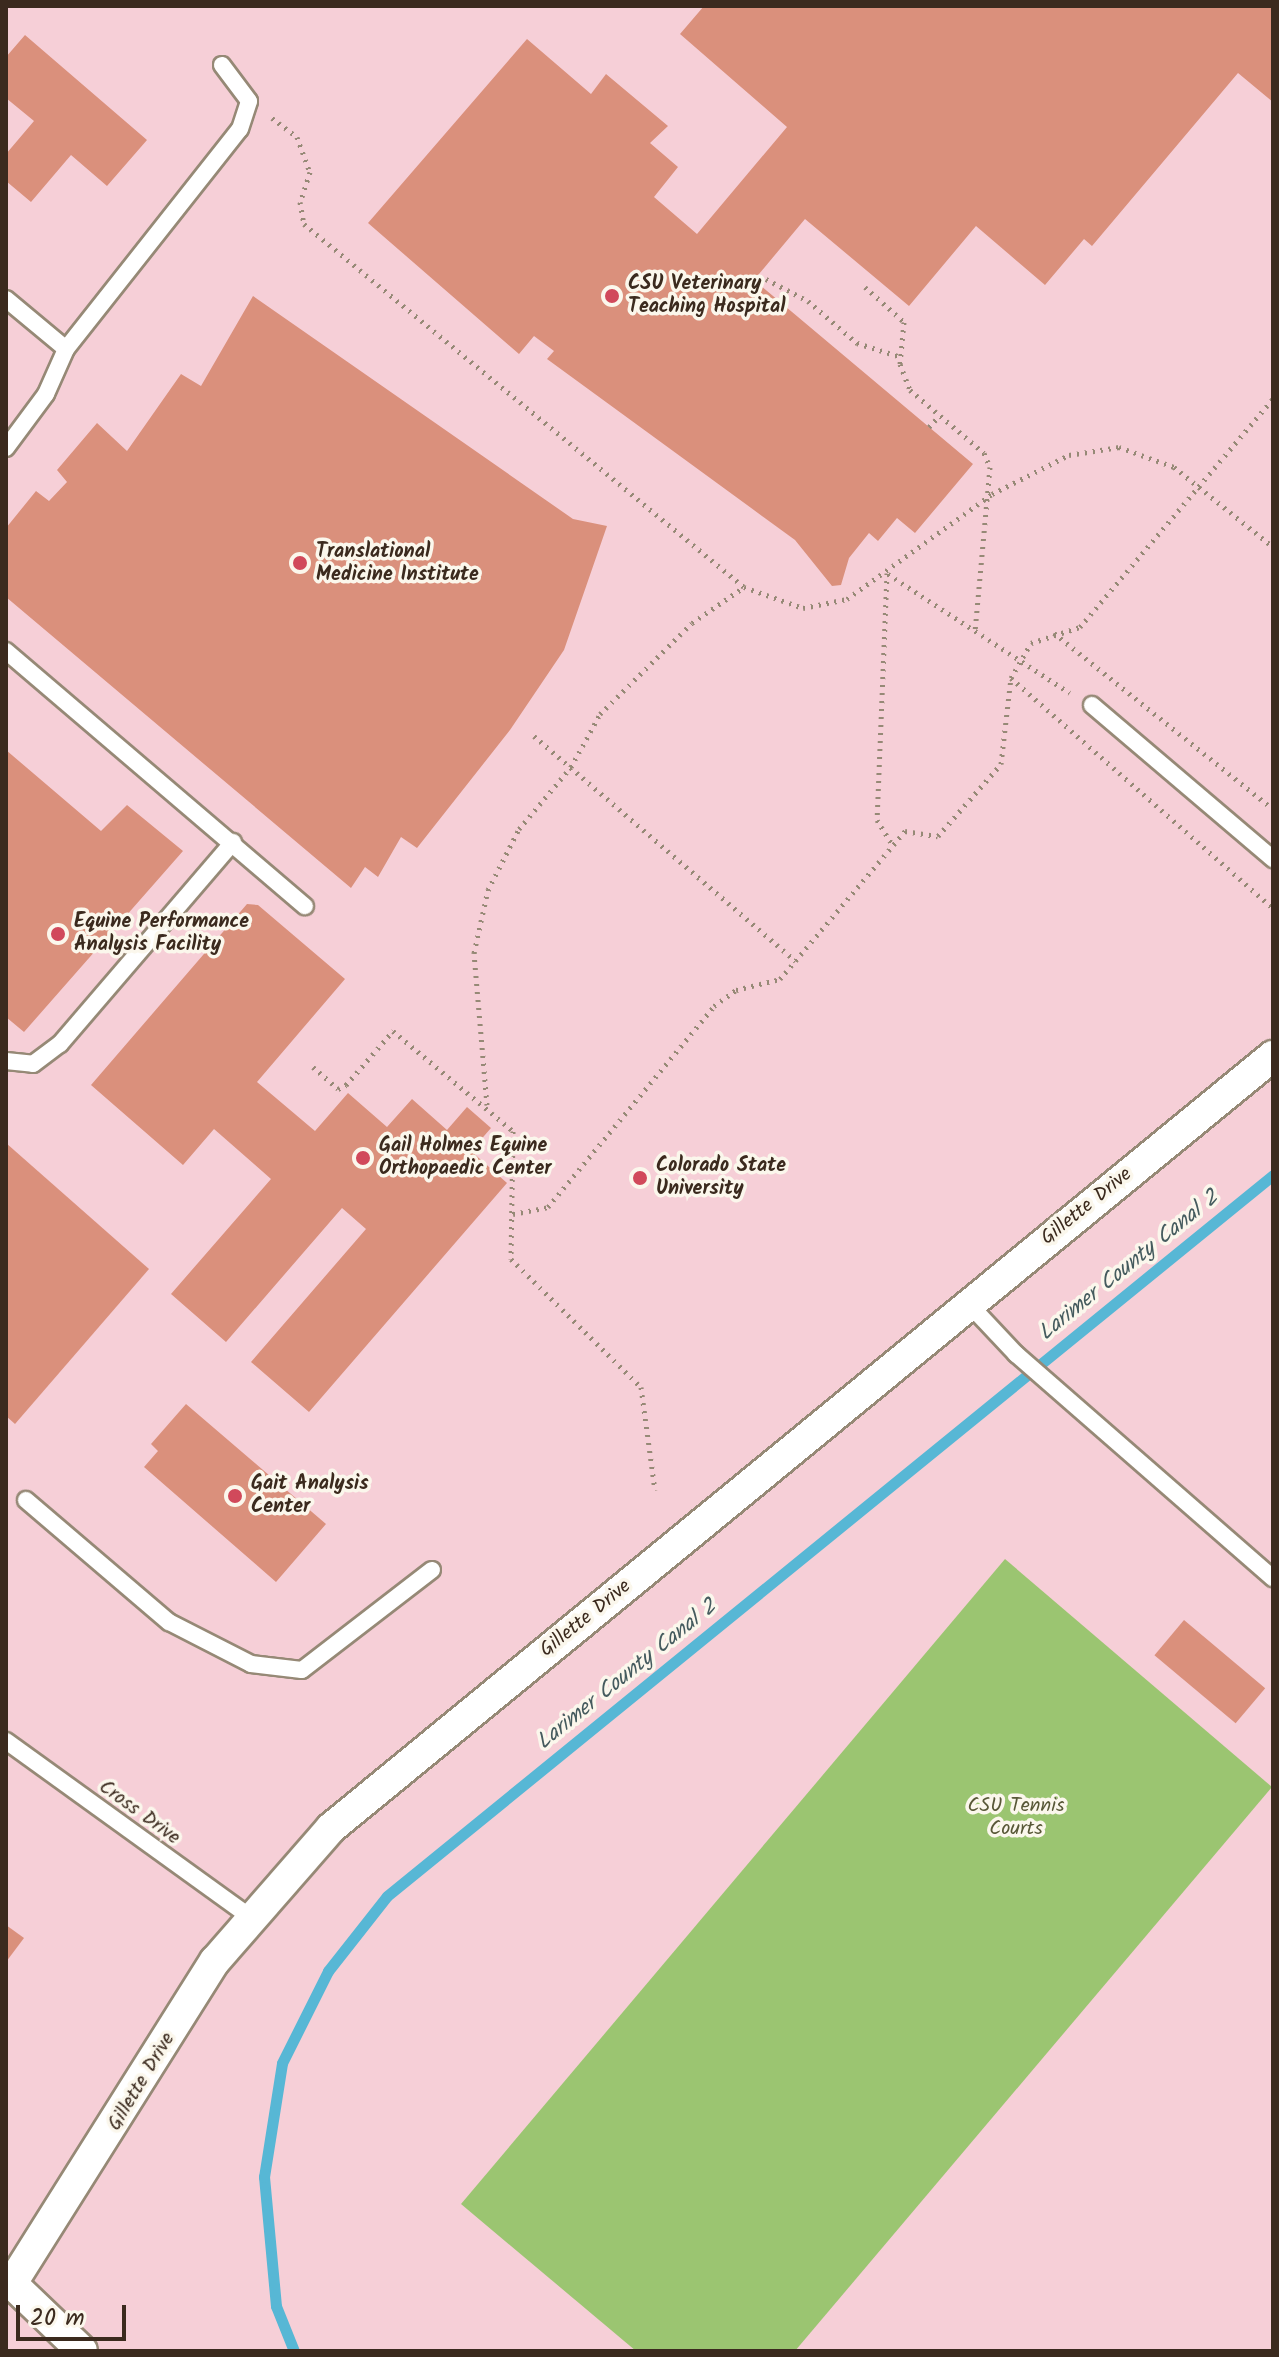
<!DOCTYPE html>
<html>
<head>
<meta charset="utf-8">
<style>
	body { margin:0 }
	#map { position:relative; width:1279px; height:2357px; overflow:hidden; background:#f1e8ce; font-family:Kalam,sans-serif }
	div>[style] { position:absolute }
	.built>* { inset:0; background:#f6cfd7; transform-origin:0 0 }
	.green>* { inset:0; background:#9bc571 }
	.stream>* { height:11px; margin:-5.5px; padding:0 5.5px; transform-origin:5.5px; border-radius:5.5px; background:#57b7d5 }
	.building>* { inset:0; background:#da907c; transform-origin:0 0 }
	.path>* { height:5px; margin-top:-2.5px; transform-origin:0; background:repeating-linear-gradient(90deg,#968976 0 2px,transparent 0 8px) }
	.roads { filter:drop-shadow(2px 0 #968976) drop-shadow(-2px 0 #968976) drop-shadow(0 2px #968976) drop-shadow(0 -2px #968976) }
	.service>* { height:16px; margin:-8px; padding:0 8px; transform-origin:8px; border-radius:8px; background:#fff }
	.minor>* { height:30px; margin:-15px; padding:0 15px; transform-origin:15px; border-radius:15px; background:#fff }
	.dots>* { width:22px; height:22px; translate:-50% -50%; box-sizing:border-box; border:4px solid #fbf7ec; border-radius:50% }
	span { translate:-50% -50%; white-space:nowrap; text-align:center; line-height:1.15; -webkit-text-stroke:7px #fbf7ec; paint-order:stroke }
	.poi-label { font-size:20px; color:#3b2a1e; font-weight:700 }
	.left { translate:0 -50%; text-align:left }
	.street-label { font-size:20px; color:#3b2a1e }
	.park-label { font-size:20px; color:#585837 }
	.water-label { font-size:22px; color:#455b5e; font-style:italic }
	.frame { position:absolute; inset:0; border:8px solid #3b2a1e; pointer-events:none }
	.scale { position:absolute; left:16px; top:2305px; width:110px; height:36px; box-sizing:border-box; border:4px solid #3b2a1e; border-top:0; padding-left:10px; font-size:24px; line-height:28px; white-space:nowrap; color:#3b2a1e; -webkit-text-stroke:6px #fbf7ec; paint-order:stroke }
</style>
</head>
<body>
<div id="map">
	<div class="built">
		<div style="left:6px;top:6px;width:1267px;height:2345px"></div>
	</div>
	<div class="green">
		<div style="clip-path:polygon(1005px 1559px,1272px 1787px,795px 2351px,636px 2351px,461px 2204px)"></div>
	</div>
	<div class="stream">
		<div style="left:294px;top:2351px;width:48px;rotate:-111.8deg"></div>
		<div style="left:276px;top:2306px;width:130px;rotate:-95.3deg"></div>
		<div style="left:264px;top:2177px;width:115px;rotate:-81deg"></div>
		<div style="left:282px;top:2063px;width:103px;rotate:-63.4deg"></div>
		<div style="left:328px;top:1971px;width:95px;rotate:-51.8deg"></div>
		<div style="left:387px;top:1896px;width:1142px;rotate:-39.14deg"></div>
	</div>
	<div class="building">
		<div style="clip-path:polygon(704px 6px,1273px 6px,1273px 102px,1238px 73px,1092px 246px,1084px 239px,1045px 285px,976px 226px,909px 306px,805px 219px,754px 280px,973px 464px,915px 533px,897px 518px,878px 541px,869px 533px,849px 558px,841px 585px,832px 586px,795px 540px,547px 359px,554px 351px,534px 336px,519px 354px,368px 223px,527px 39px,591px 94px,606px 74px,668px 126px,650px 143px,678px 167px,654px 197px,697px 234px,787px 127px,680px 34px)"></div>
		<div style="clip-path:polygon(25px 35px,147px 140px,107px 186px,71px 155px,31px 202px,6px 181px,6px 154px,34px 121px,6px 98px,6px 57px)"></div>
		<div style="clip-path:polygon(253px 296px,573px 519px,607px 526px,564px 650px,510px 730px,417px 848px,401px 837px,378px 877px,365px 867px,351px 888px,6px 597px,6px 528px,36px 491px,49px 501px,67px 482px,57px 470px,97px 423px,127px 451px,181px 374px,201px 386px)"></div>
		<div style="clip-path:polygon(6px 750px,101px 831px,127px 805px,183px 851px,24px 1032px,6px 1017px)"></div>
		<div style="clip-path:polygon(247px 904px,258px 905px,345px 979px,257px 1082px,315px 1131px,348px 1093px,387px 1127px,412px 1099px,447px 1130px,467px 1107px,491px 1128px,471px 1151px,507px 1183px,309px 1412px,251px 1362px,366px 1229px,342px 1208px,226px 1342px,171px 1294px,271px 1179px,214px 1129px,183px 1165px,91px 1085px)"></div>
		<div style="clip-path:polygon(6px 1143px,149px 1269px,15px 1424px,6px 1416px)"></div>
		<div style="clip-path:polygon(186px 1404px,326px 1524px,276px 1582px,144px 1467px,158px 1451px,151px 1444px)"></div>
		<div style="left:1184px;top:1620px;width:106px;height:46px;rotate:40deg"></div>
		<div style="clip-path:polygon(6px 1925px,24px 1938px,6px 1962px)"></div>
	</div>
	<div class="path">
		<div style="left:272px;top:118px;width:31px;rotate:37deg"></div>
		<div style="left:297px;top:137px;width:37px;rotate:70deg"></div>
		<div style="left:310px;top:172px;width:32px;rotate:108deg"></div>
		<div style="left:300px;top:202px;width:22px;rotate:80deg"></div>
		<div style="left:304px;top:224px;width:570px;rotate:39.52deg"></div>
		<div style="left:744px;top:587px;width:63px;rotate:19.6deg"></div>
		<div style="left:803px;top:608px;width:45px;rotate:-11.6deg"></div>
		<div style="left:847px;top:599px;width:179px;rotate:-35.9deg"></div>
		<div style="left:992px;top:494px;width:86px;rotate:-26.9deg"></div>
		<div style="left:1069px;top:455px;width:51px;rotate:-9.1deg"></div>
		<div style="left:1119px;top:447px;width:59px;rotate:20deg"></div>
		<div style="left:1174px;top:467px;width:127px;rotate:38.9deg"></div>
		<div style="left:766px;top:279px;width:47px;rotate:27.6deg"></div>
		<div style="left:808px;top:301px;width:65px;rotate:40.6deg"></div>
		<div style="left:857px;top:343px;width:46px;rotate:17.7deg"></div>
		<div style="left:865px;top:287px;width:52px;rotate:41.9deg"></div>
		<div style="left:904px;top:322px;width:42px;rotate:95.4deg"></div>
		<div style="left:900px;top:364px;width:28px;rotate:69deg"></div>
		<div style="left:910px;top:390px;width:97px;rotate:40.4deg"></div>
		<div style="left:984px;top:453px;width:15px;rotate:67deg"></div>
		<div style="left:990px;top:467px;width:167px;rotate:95.2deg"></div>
		<div style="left:929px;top:427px;width:16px;rotate:-47deg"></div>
		<div style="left:887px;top:573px;width:247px;rotate:92.3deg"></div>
		<div style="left:877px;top:820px;width:31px;rotate:58deg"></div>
		<div style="left:888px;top:574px;width:217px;rotate:33.2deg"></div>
		<div style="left:1054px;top:633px;width:281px;rotate:38.8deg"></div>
		<div style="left:1011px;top:678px;width:349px;rotate:41.3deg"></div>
		<div style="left:534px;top:736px;width:345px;rotate:40.7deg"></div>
		<div style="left:313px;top:1067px;width:33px;rotate:41deg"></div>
		<div style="left:338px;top:1089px;width:9px;rotate:-27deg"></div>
		<div style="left:346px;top:1085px;width:72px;rotate:-49deg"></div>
		<div style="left:393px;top:1031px;width:156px;rotate:39.8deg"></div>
		<div style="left:513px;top:1131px;width:128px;rotate:90.9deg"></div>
		<div style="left:511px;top:1259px;width:182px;rotate:44.6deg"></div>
		<div style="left:641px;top:1387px;width:104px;rotate:82.3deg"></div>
		<div style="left:487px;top:1105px;width:153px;rotate:-94.9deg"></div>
		<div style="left:474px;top:953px;width:65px;rotate:-77.5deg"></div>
		<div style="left:488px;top:890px;width:68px;rotate:-63.1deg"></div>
		<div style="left:519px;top:829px;width:81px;rotate:-50deg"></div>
		<div style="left:571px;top:767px;width:60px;rotate:-61.3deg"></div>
		<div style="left:600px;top:714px;width:129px;rotate:-44.7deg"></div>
		<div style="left:692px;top:623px;width:63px;rotate:-34.7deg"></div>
		<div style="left:513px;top:1214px;width:36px;rotate:-11deg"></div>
		<div style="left:548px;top:1207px;width:261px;rotate:-50.4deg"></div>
		<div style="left:714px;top:1006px;width:27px;rotate:-36deg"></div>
		<div style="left:736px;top:990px;width:45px;rotate:-14deg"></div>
		<div style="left:780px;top:979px;width:194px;rotate:-49.8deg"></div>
		<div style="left:905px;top:831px;width:33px;rotate:9deg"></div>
		<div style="left:938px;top:836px;width:96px;rotate:-48.8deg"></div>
		<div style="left:1001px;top:764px;width:87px;rotate:-83.4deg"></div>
		<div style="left:1011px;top:678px;width:40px;rotate:-60.3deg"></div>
		<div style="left:1031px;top:643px;width:52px;rotate:-18.1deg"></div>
		<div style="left:1080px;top:627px;width:299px;rotate:-49.8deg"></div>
	</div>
	<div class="roads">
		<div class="service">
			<div style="left:6px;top:299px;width:78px;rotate:39.8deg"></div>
			<div style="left:6px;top:448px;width:67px;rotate:-53.5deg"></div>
			<div style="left:46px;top:394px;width:49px;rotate:-66deg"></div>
			<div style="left:66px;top:349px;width:280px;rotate:-51.7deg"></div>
			<div style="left:240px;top:129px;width:29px;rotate:-72deg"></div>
			<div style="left:249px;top:101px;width:45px;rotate:-126.9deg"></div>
			<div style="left:6px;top:651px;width:393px;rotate:40.5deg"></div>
			<div style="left:1092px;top:705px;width:238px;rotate:40.4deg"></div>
			<div style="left:6px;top:1061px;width:27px;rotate:6deg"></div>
			<div style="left:33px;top:1064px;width:34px;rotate:-37deg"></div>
			<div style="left:60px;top:1044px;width:266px;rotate:-49.4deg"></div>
			<div style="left:969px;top:1304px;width:69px;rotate:46.8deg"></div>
			<div style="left:1016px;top:1354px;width:341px;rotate:41.1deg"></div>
			<div style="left:26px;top:1500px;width:188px;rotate:40.5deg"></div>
			<div style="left:169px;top:1622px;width:92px;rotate:27.1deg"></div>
			<div style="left:251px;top:1664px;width:51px;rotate:6.7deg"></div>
			<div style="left:302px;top:1670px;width:164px;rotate:-37.6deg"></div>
			<div style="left:6px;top:1741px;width:299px;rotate:35.8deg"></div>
		</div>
		<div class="minor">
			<div style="left:6px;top:2278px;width:105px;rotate:43.8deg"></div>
			<div style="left:12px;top:2283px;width:381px;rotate:-57.8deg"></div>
			<div style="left:215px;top:1961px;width:176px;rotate:-48.9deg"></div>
			<div style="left:331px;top:1828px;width:1218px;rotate:-39.34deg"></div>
		</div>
	</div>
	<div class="dots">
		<div style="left:612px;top:296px;background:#d1495b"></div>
		<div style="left:300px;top:563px;background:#d1495b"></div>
		<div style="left:58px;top:934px;background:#d1495b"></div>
		<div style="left:363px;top:1158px;background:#d1495b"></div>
		<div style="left:640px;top:1178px;background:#d1495b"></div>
		<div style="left:235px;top:1496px;background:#d1495b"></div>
	</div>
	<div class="poi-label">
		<span class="left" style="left:628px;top:296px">CSU Veterinary<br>Teaching Hospital</span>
		<span class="left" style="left:316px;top:564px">Translational<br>Medicine Institute</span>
		<span class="left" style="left:74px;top:934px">Equine Performance<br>Analysis Facility</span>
		<span class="left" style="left:379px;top:1158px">Gail Holmes Equine<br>Orthopaedic Center</span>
		<span class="left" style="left:656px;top:1178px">Colorado State<br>University</span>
		<span class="left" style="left:251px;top:1496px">Gait Analysis<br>Center</span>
	</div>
	<div class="street-label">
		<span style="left:1087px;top:1207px;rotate:-39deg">Gillette Drive</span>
		<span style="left:586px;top:1619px;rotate:-39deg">Gillette Drive</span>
		<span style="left:139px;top:1813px;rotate:36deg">Cross Drive</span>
		<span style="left:142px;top:2082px;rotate:-59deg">Gillette Drive</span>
	</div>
	<div class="park-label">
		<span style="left:1016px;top:1818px">CSU Tennis<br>Courts</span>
	</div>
	<div class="water-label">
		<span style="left:1129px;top:1266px;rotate:-39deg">Larimer County Canal 2</span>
		<span style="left:627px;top:1675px;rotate:-39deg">Larimer County Canal 2</span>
	</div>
	<div class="frame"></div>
	<div class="scale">20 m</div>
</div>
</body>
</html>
